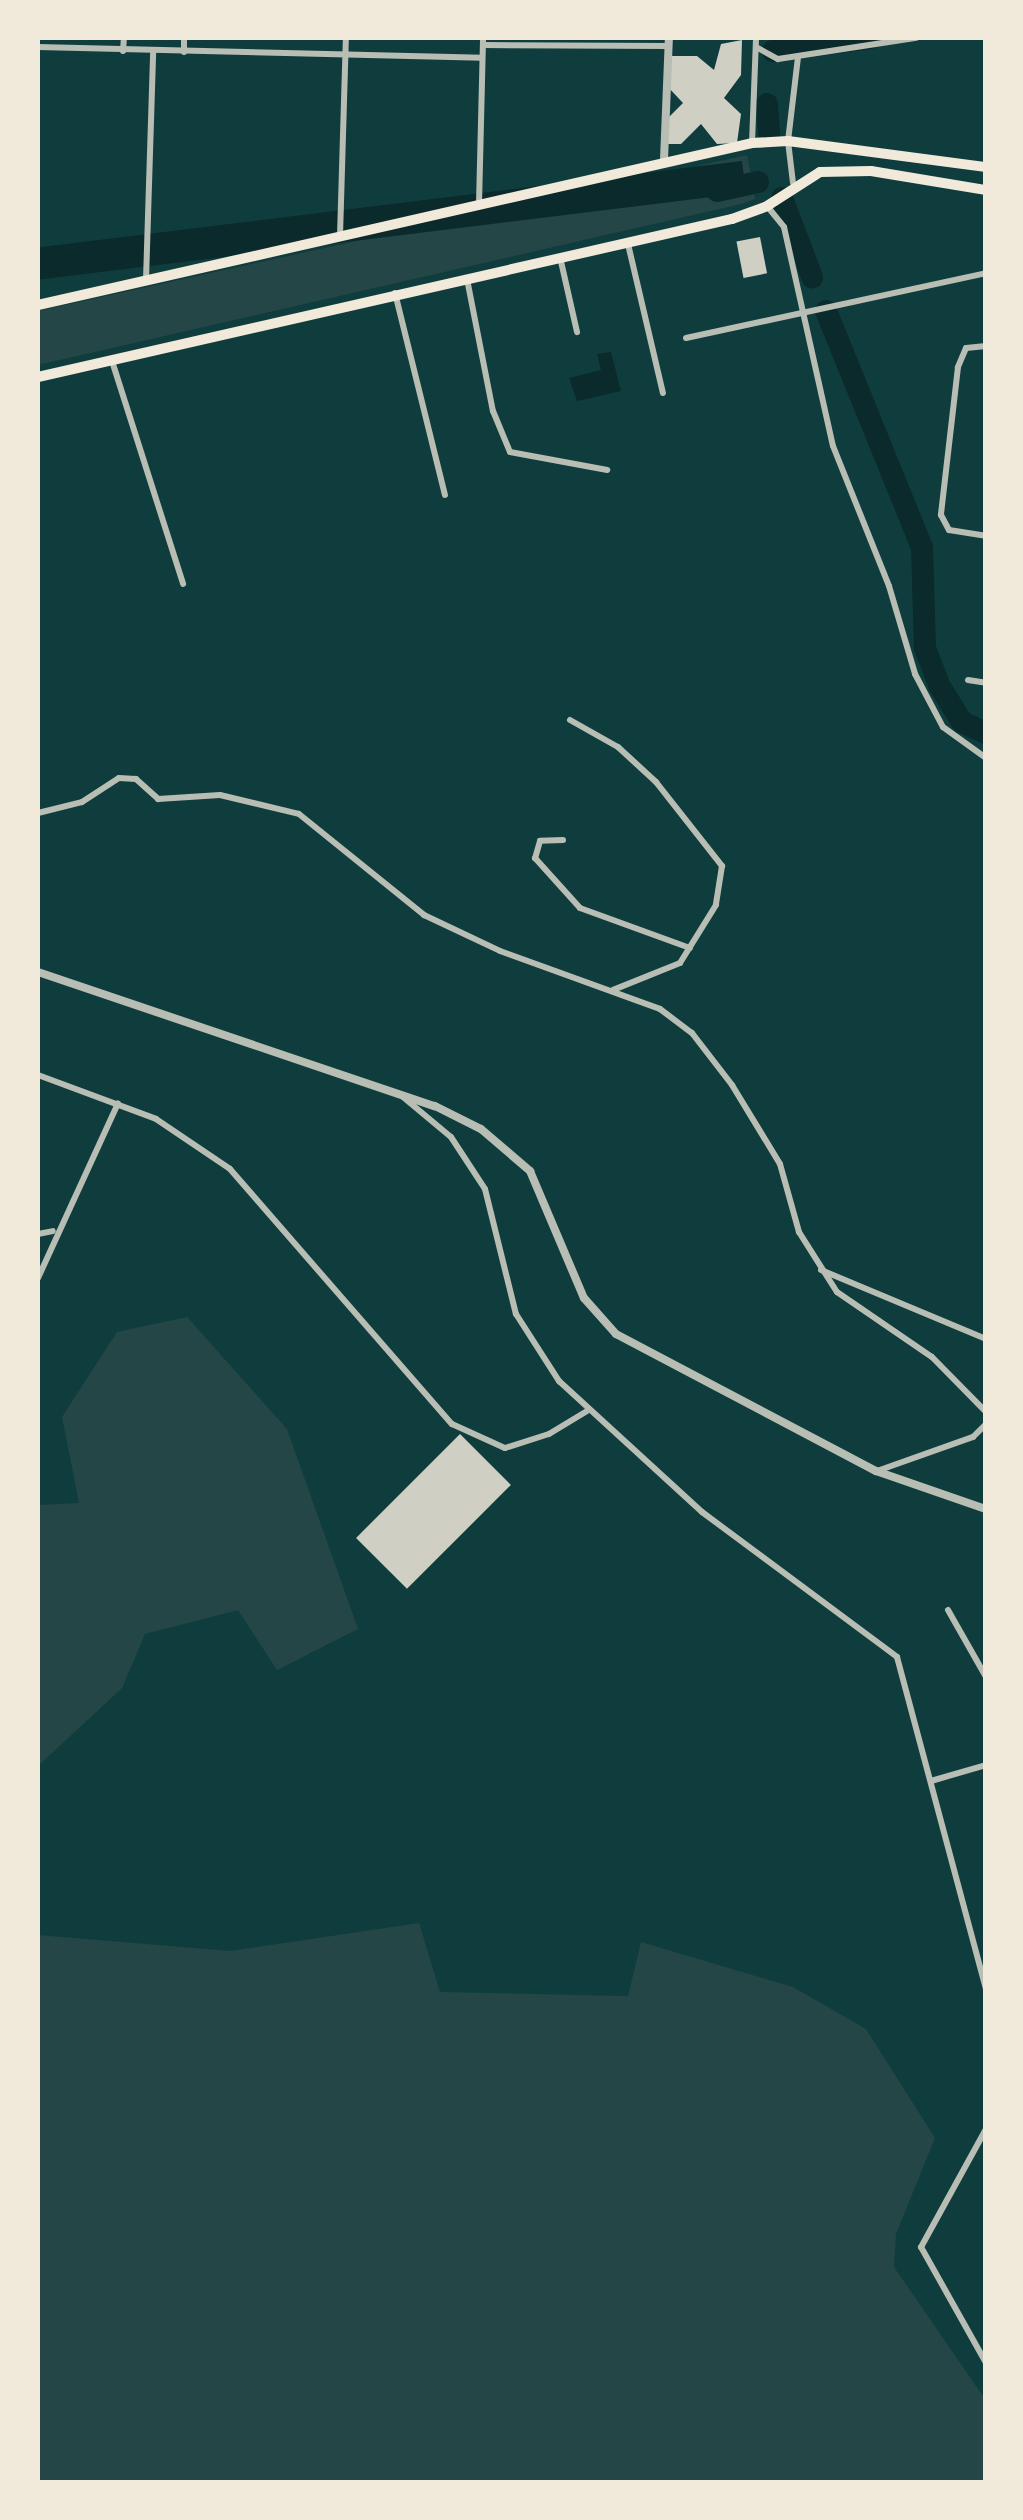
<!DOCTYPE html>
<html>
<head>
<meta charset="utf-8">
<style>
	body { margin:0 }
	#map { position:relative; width:1023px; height:2520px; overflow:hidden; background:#0f3d3e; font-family:"Open Sans",sans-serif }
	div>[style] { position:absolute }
	.green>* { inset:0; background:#244646 }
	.water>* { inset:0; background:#0a2a2b; transform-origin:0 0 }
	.river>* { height:22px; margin:-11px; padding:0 11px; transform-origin:11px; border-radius:11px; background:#0a2a2b }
	.building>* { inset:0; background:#cfcfc3; transform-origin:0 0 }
	.minor>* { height:6px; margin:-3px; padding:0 3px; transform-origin:3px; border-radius:3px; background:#b8beb3 }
	.tertiary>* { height:8px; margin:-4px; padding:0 4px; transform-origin:4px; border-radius:4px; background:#b8beb3 }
	.primary>* { height:10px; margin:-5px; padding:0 5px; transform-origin:5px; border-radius:5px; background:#f1e9da }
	span { translate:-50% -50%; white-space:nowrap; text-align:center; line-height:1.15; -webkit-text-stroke:10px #f1e9da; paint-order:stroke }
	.frame { position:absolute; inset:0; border:40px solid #f1e9da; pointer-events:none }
</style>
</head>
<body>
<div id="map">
	<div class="green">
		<div style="clip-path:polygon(747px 155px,755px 199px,741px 204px,38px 365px,38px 311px)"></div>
		<div style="clip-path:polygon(187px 1317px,287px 1429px,358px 1629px,277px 1670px,238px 1610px,145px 1634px,122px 1688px,38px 1766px,38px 1505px,79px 1503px,62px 1417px,117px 1332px)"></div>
		<div style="clip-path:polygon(419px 1923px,440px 1992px,628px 1996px,641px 1942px,793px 1987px,866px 2029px,935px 2138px,896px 2234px,894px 2267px,985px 2399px,985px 2482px,38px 2482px,38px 1935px,230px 1951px)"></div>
	</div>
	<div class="water">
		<div style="left:742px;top:161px;width:32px;height:722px;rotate:83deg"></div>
		<div style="clip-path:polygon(611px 352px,621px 391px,577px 401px,569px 378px,601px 370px,597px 354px)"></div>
	</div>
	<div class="river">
		<div style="left:773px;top:51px;width:98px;rotate:-7.6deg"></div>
		<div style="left:767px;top:104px;width:29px;rotate:86deg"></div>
		<div style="left:717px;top:191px;width:42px;rotate:-12.4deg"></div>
		<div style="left:782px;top:198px;width:85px;rotate:69.2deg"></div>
		<div style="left:826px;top:311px;width:255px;rotate:67.9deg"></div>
		<div style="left:922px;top:547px;width:101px;rotate:88.3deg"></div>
		<div style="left:925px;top:648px;width:40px;rotate:69deg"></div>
		<div style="left:939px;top:685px;width:44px;rotate:58.1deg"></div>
		<div style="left:962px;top:722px;width:26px;rotate:25deg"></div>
	</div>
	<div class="building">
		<div style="clip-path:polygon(742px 40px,741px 75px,724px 98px,741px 114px,737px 143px,717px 144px,701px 124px,681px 144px,666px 144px,666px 120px,683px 103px,668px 87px,671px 56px,697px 56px,714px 70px,721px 44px)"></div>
		<div style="left:760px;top:237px;width:37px;height:24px;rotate:79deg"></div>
		<div style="left:460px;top:1434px;width:72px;height:147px;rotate:45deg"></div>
	</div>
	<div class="minor">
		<div style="left:483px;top:45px;width:186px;rotate:0.3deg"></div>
		<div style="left:38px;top:47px;width:444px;rotate:1.4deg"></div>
		<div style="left:756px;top:47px;width:25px;rotate:29deg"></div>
		<div style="left:778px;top:59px;width:140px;rotate:-8.7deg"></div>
		<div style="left:123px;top:51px;width:13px;rotate:-86deg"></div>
		<div style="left:184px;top:52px;width:14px;rotate:-90deg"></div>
		<div style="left:752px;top:143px;width:105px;rotate:-87.8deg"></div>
		<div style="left:793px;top:183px;width:42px;rotate:-96.8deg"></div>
		<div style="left:788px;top:141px;width:85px;rotate:-83.2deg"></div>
		<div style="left:479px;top:204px;width:166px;rotate:-88.6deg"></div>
		<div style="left:767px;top:206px;width:27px;rotate:51deg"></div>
		<div style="left:784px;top:227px;width:224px;rotate:77.4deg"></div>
		<div style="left:833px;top:446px;width:151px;rotate:68.2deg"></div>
		<div style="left:889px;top:586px;width:92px;rotate:73.5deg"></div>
		<div style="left:915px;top:674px;width:60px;rotate:62.2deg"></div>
		<div style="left:943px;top:727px;width:53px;rotate:35.8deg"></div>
		<div style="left:340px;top:236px;width:198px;rotate:-88.3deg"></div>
		<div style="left:628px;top:244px;width:153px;rotate:76.8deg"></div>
		<div style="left:560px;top:257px;width:77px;rotate:77.2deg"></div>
		<div style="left:467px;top:279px;width:135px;rotate:78.9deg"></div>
		<div style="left:493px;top:411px;width:44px;rotate:67.5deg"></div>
		<div style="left:510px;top:452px;width:99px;rotate:10.5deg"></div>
		<div style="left:146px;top:280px;width:228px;rotate:-88.2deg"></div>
		<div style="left:395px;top:293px;width:208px;rotate:76.1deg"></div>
		<div style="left:686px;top:338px;width:307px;rotate:-12.2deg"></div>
		<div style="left:986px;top:346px;width:20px;rotate:174deg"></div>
		<div style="left:966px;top:348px;width:21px;rotate:113deg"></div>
		<div style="left:958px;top:367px;width:149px;rotate:96.6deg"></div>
		<div style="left:941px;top:515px;width:17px;rotate:62deg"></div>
		<div style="left:949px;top:530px;width:37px;rotate:9deg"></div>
		<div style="left:112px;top:361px;width:234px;rotate:72.3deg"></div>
		<div style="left:968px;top:680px;width:18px;rotate:9deg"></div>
		<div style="left:570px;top:720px;width:55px;rotate:29.4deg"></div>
		<div style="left:618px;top:747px;width:52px;rotate:42.6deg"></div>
		<div style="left:656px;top:782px;width:107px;rotate:51.8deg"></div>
		<div style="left:722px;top:866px;width:39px;rotate:99deg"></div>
		<div style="left:716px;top:905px;width:68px;rotate:121.8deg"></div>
		<div style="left:680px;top:963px;width:72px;rotate:158.1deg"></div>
		<div style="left:38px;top:813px;width:45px;rotate:-14deg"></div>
		<div style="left:82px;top:802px;width:44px;rotate:-33deg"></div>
		<div style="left:119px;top:778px;width:17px;rotate:3deg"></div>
		<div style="left:136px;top:779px;width:30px;rotate:42deg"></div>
		<div style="left:158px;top:799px;width:62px;rotate:-3.7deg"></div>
		<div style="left:220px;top:795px;width:81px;rotate:13.5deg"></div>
		<div style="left:299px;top:814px;width:161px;rotate:38.9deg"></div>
		<div style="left:424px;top:915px;width:84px;rotate:25.3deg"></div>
		<div style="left:500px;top:951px;width:170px;rotate:19.9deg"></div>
		<div style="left:660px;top:1009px;width:40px;rotate:37deg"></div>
		<div style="left:692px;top:1033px;width:66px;rotate:52.4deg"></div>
		<div style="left:732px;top:1085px;width:92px;rotate:58.7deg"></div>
		<div style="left:780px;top:1164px;width:71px;rotate:74.4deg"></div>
		<div style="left:799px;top:1232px;width:71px;rotate:57.7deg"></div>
		<div style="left:837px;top:1292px;width:115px;rotate:34.4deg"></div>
		<div style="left:932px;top:1357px;width:77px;rotate:45.5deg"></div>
		<div style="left:563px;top:840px;width:23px;rotate:178deg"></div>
		<div style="left:540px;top:841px;width:18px;rotate:106deg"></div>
		<div style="left:535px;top:858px;width:67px;rotate:48deg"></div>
		<div style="left:580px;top:908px;width:117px;rotate:20deg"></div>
		<div style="left:38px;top:1075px;width:126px;rotate:20.4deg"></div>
		<div style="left:156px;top:1119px;width:89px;rotate:34deg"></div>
		<div style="left:230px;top:1169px;width:338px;rotate:49deg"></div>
		<div style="left:452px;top:1424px;width:58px;rotate:24.4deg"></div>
		<div style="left:505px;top:1448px;width:46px;rotate:-17.7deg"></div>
		<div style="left:549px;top:1434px;width:44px;rotate:-31.2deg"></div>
		<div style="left:403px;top:1097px;width:62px;rotate:39.8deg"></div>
		<div style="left:451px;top:1137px;width:62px;rotate:56.8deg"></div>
		<div style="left:485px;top:1189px;width:129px;rotate:76.1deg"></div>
		<div style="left:516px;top:1314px;width:80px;rotate:57.3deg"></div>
		<div style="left:559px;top:1381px;width:194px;rotate:42.5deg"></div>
		<div style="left:702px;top:1512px;width:243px;rotate:36.6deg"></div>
		<div style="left:897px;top:1657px;width:345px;rotate:75deg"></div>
		<div style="left:38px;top:1234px;width:15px;rotate:-11deg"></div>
		<div style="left:821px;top:1270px;width:179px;rotate:22.7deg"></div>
		<div style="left:38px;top:1278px;width:192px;rotate:-65.4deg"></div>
		<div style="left:877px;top:1471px;width:102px;rotate:-19.5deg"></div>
		<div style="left:973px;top:1437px;width:18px;rotate:-45deg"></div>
		<div style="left:948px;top:1610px;width:77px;rotate:60.4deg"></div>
		<div style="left:931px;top:1781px;width:57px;rotate:-16.2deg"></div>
		<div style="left:986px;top:2129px;width:135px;rotate:118.8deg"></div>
		<div style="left:921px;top:2247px;width:133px;rotate:60.7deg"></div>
	</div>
	<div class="tertiary">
		<div style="left:664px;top:160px;width:122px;rotate:-87.7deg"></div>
		<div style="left:38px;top:972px;width:419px;rotate:18.7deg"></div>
		<div style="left:435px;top:1106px;width:51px;rotate:26.6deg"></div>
		<div style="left:481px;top:1129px;width:65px;rotate:40.6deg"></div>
		<div style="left:530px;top:1171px;width:138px;rotate:67deg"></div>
		<div style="left:584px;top:1298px;width:48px;rotate:48.4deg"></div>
		<div style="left:616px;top:1334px;width:294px;rotate:27.8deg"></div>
		<div style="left:876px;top:1471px;width:116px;rotate:19.1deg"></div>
	</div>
	<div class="primary">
		<div style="left:38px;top:305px;width:732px;rotate:-12.78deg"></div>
		<div style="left:752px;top:143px;width:36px;rotate:-3deg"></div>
		<div style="left:788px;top:141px;width:200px;rotate:7.5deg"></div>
		<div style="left:38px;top:377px;width:712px;rotate:-12.83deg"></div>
		<div style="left:732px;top:219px;width:37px;rotate:-20deg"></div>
		<div style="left:767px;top:206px;width:63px;rotate:-32.7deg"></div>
		<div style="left:820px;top:172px;width:51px;rotate:-1.1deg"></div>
		<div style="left:871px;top:171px;width:117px;rotate:9.4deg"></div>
	</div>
	<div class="frame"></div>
</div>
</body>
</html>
